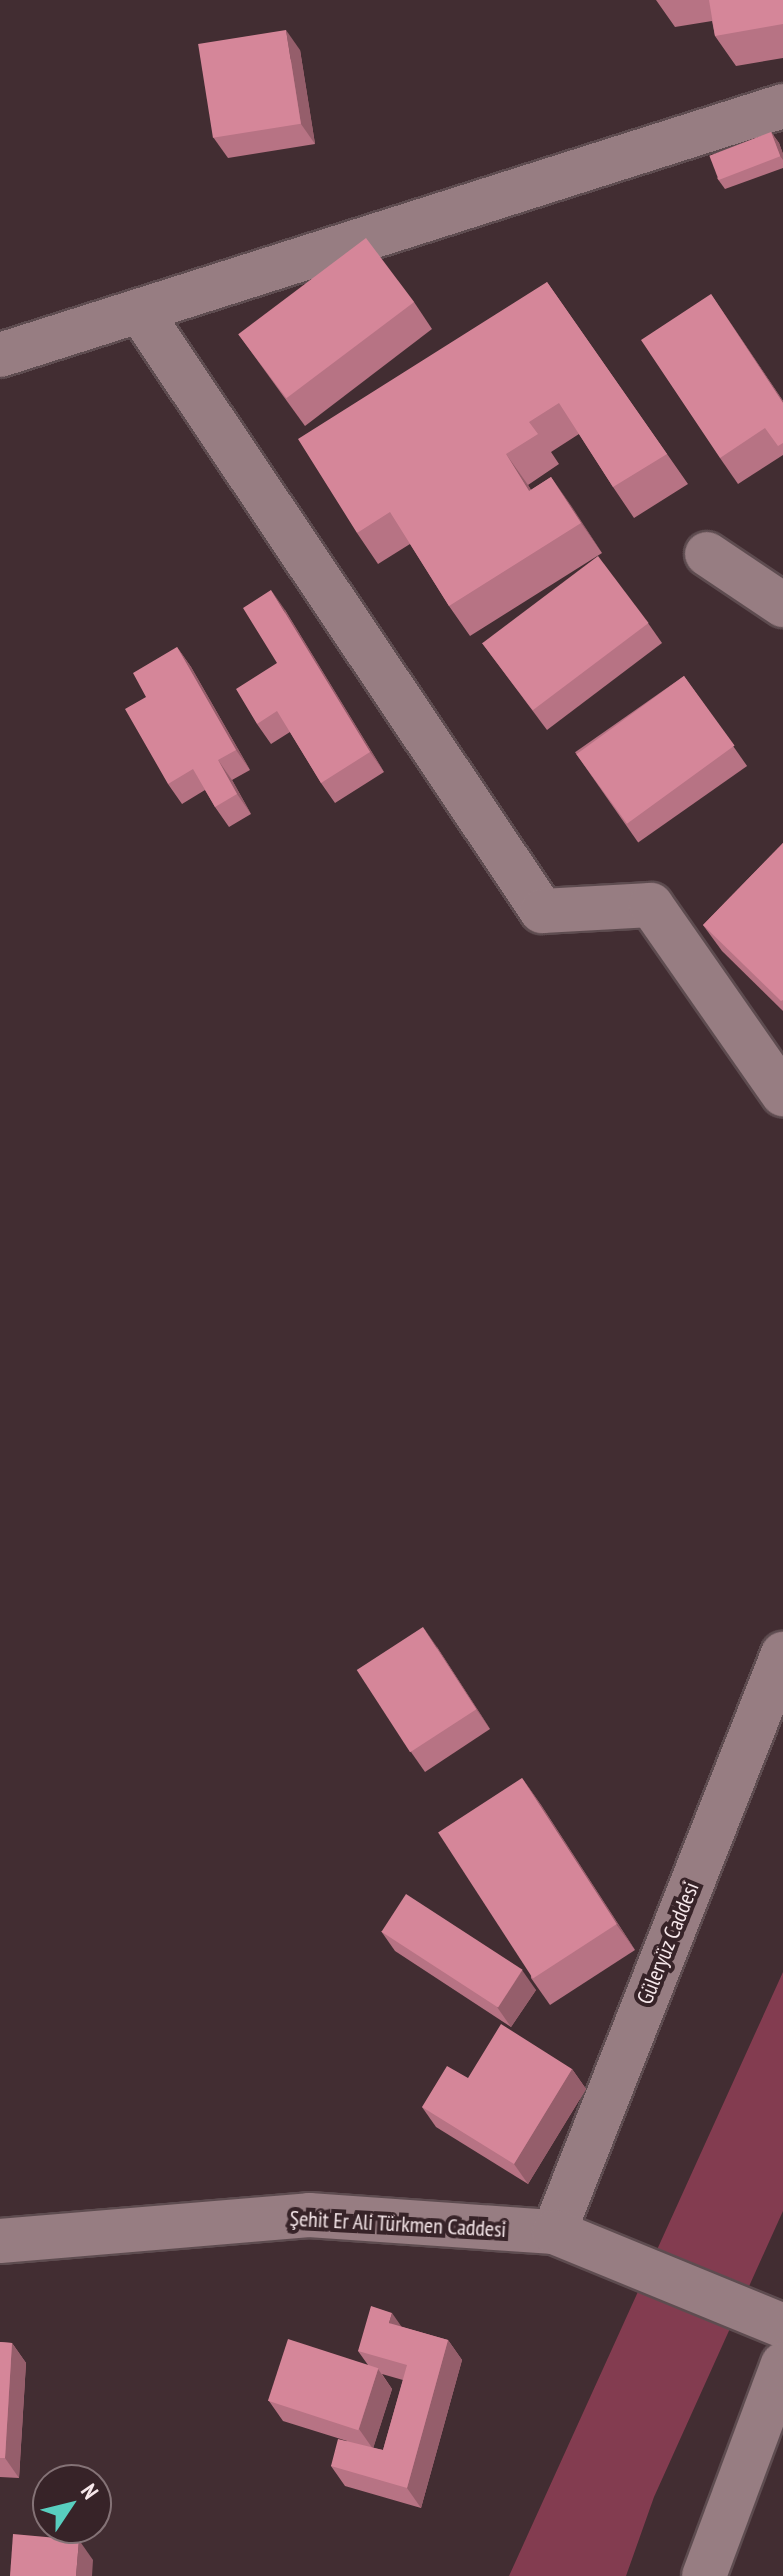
<!DOCTYPE html>
<html>
<head>
<meta charset="utf-8">
<style>
	body { margin:0 }
	#map { position:relative; width:783px; height:2576px; overflow:hidden; background:#422d32; font-family:"PT Sans Narrow",sans-serif }
	div>[style] { position:absolute }
	.water>* { inset:0; background:#833c50 }
	.roads { filter:drop-shadow(2px 0 #5e4c50) drop-shadow(-2px 0 #5e4c50) drop-shadow(0 2px #5e4c50) drop-shadow(0 -2px #5e4c50) }
	.minor>* { height:44px; margin:-22px; padding:0 22px; transform-origin:22px; border-radius:22px; background:#977d82 }
	.wall>* { inset:0; background:#b77384; transform-origin:0 0 }
	.shaded-wall>* { inset:0; background:#955e6b }
	.building>* { inset:0; background:#d58699; transform-origin:0 0 }
	span { translate:-50% -50%; white-space:nowrap; text-align:center; line-height:1.15; -webkit-text-stroke:8px #372328; paint-order:stroke }
	.street-label { font-size:22px; color:#f7e8eb }
	.north { position:absolute; left:32px; top:2464px; width:80px; height:80px; box-sizing:border-box; background:#372328; border:2px solid #847276; border-radius:50%; rotate:55deg; font-size:22px; font-weight:700; line-height:32px; text-align:center; color:#f7e8eb }
	.north::after { content:''; display:block; margin:auto; width:28px; height:36px; background:#58cebf; clip-path:polygon(50% 0,100% 100%,50% 72%,0 100%) }
</style>
</head>
<body>
<div id="map">
	<div class="water">
		<div style="clip-path:polygon(783px 1972px,783px 2211px,654px 2497px,626px 2576px,509px 2576px)"></div>
	</div>
	<div class="roads">
		<div class="minor">
			<div style="left:141px;top:313px;width:720px;rotate:56.16deg"></div>
			<div style="left:542px;top:911px;width:109px;rotate:-3.2deg"></div>
			<div style="left:651px;top:905px;width:231px;rotate:55.1deg"></div>
			<div style="left:0;top:355px;width:822px;rotate:-17.64deg"></div>
			<div style="left:707px;top:554px;width:92px;rotate:33.9deg"></div>
			<div style="left:554px;top:2232px;width:622px;rotate:-68.39deg"></div>
			<div style="left:0;top:2241px;width:310px;rotate:-4.8deg"></div>
			<div style="left:309px;top:2215px;width:246px;rotate:4deg"></div>
			<div style="left:554px;top:2232px;width:248px;rotate:22.3deg"></div>
			<div style="left:704px;top:2576px;width:226px;rotate:-69.6deg"></div>
		</div>
	</div>
	<div class="wall">
		<div style="clip-path:polygon(656px 0,783px 0,783px 58px,736px 66px,715px 36px,712px 21px,675px 27px)"></div>
		<div style="clip-path:polygon(300px 50px,315px 144px,228px 158px,213px 137px)"></div>
		<div style="clip-path:polygon(771px 132px,779px 143px,783px 154px,783px 168px,725px 189px,717px 178px)"></div>
		<div style="clip-path:polygon(547px 282px,688px 484px,634px 518px,613px 487px,579px 434px,551px 452px,559px 464px,528px 485px,531px 490px,551px 477px,602px 553px,470px 636px,449px 606px,410px 544px,378px 564px,357px 533px)"></div>
		<div style="clip-path:polygon(711px 294px,783px 401px,783px 455px,738px 484px,720px 458px)"></div>
		<div style="clip-path:polygon(414px 302px,432px 329px,305px 426px,239px 335px)"></div>
		<div style="clip-path:polygon(285px 610px,384px 772px,335px 803px,321px 783px,290px 732px,271px 744px,257px 724px,277px 663px)"></div>
		<div style="clip-path:polygon(648px 623px,662px 643px,547px 730px,482px 643px)"></div>
		<div style="clip-path:polygon(177px 647px,191px 667px,250px 770px,232px 780px,251px 814px,229px 827px,215px 807px,205px 790px,182px 804px,168px 784px)"></div>
		<div style="left:684px;top:676px;width:110px;height:133px;rotate:55deg"></div>
		<div style="clip-path:polygon(783px 843px,783px 1011px,722px 951px,703px 925px)"></div>
		<div style="clip-path:polygon(437px 1647px,490px 1729px,425px 1772px,411px 1752px)"></div>
		<div style="clip-path:polygon(522px 1778px,541px 1805px,635px 1950px,550px 2005px,531px 1978px)"></div>
		<div style="clip-path:polygon(381px 1931px,536px 1990px,511px 2027px,395px 1951px)"></div>
		<div style="clip-path:polygon(572px 2069px,586px 2089px,528px 2184px,436px 2127px,422px 2107px)"></div>
		<div style="clip-path:polygon(evenodd,402px 2327px,448px 2340px,462px 2360px,421px 2508px,345px 2486px,331px 2466px,347px 2441px,283px 2421px,269px 2401px,368px 2365px,358px 2351px,402px 2327px,382px 2374px,403px 2380px,383px 2450px,373px 2448px,392px 2389px,382px 2374px)"></div>
		<div style="clip-path:polygon(0 2342px,12px 2343px,26px 2363px,19px 2478px,0 2477px)"></div>
	</div>
	<div class="shaded-wall">
		<div style="clip-path:polygon(286px 30px,300px 50px,315px 144px,301px 124px)"></div>
		<div style="clip-path:polygon(771px 132px,779px 143px,783px 154px,783px 160px,780px 156px)"></div>
		<div style="clip-path:polygon(711px 294px,783px 401px,783px 403px)"></div>
		<div style="clip-path:polygon(506px 454px,528px 485px,550px 521px,529px 491px)"></div>
		<div style="clip-path:polygon(551px 477px,572px 507px,602px 553px,581px 523px)"></div>
		<div style="clip-path:polygon(271px 590px,285px 610px,384px 772px,370px 752px)"></div>
		<div style="clip-path:polygon(177px 647px,191px 667px,250px 770px,236px 750px)"></div>
		<div style="clip-path:polygon(218px 760px,232px 780px,251px 814px,237px 794px)"></div>
		<div style="clip-path:polygon(423px 1627px,437px 1647px,490px 1729px,476px 1709px)"></div>
		<div style="clip-path:polygon(522px 1778px,541px 1805px,635px 1950px,616px 1924px)"></div>
		<div style="clip-path:polygon(522px 1970px,536px 1990px,511px 2027px,497px 2007px)"></div>
		<div style="clip-path:polygon(572px 2069px,586px 2089px,528px 2184px,514px 2164px)"></div>
		<div style="clip-path:polygon(392px 2313px,406px 2333px,389px 2323px)"></div>
		<div style="clip-path:polygon(448px 2340px,462px 2360px,421px 2508px,407px 2488px)"></div>
		<div style="clip-path:polygon(12px 2343px,26px 2363px,19px 2478px,5px 2458px)"></div>
		<div style="clip-path:polygon(378px 2369px,392px 2389px,373px 2449px,359px 2429px)"></div>
		<div style="clip-path:polygon(79px 2540px,93px 2560px,92px 2576px,76px 2576px)"></div>
	</div>
	<div class="building">
		<div style="clip-path:polygon(709px 0,783px 0,783px 24px,715px 36px)"></div>
		<div style="left:286px;top:30px;width:95px;height:89px;rotate:81deg"></div>
		<div style="left:771px;top:132px;width:26px;height:66px;rotate:69deg"></div>
		<div style="left:366px;top:238px;width:80px;height:160px;rotate:53deg"></div>
		<div style="clip-path:polygon(547px 282px,667px 454px,613px 487px,559px 403px,529px 422px,538px 434px,506px 454px,529px 491px,551px 477px,581px 523px,449px 606px,390px 512px,357px 533px,298px 439px)"></div>
		<div style="clip-path:polygon(711px 294px,783px 403px,783px 443px,778px 446px,765px 428px,720px 458px,641px 340px)"></div>
		<div style="left:598px;top:556px;width:84px;height:145px;rotate:53deg"></div>
		<div style="clip-path:polygon(271px 590px,370px 752px,321px 783px,277px 711px,257px 724px,236px 689px,277px 663px,243px 608px)"></div>
		<div style="clip-path:polygon(177px 647px,236px 750px,218px 760px,237px 794px,215px 807px,193px 769px,168px 784px,125px 709px,146px 697px,133px 673px)"></div>
		<div style="left:684px;top:676px;width:86px;height:133px;rotate:54deg"></div>
		<div style="clip-path:polygon(783px 843px,783px 1000px,781px 1001px,703px 925px)"></div>
		<div style="left:423px;top:1627px;width:98px;height:79px;rotate:57deg"></div>
		<div style="left:522px;top:1778px;width:174px;height:100px;rotate:57deg"></div>
		<div style="left:406px;top:1894px;width:139px;height:45px;rotate:33deg"></div>
		<div style="clip-path:polygon(501px 2024px,572px 2069px,514px 2164px,422px 2107px,447px 2066px,468px 2078px)"></div>
		<div style="clip-path:polygon(371px 2306px,392px 2313px,389px 2323px,448px 2340px,407px 2488px,331px 2466px,338px 2439px,383px 2450px,407px 2365px,358px 2351px)"></div>
		<div style="left:288px;top:2339px;width:95px;height:65px;rotate:18deg"></div>
		<div style="clip-path:polygon(0 2342px,12px 2343px,5px 2458px,0 2458px)"></div>
		<div style="clip-path:polygon(13px 2534px,79px 2540px,76px 2576px,10px 2576px)"></div>
	</div>
	<div class="street-label">
		<span style="left:668px;top:1943px;rotate:-68deg">Güleryüz Caddesi</span>
		<span style="left:398px;top:2224px;rotate:3deg">Şehit Er Ali Türkmen Caddesi</span>
	</div>
	<div class="north">N</div>
</div>
</body>
</html>
